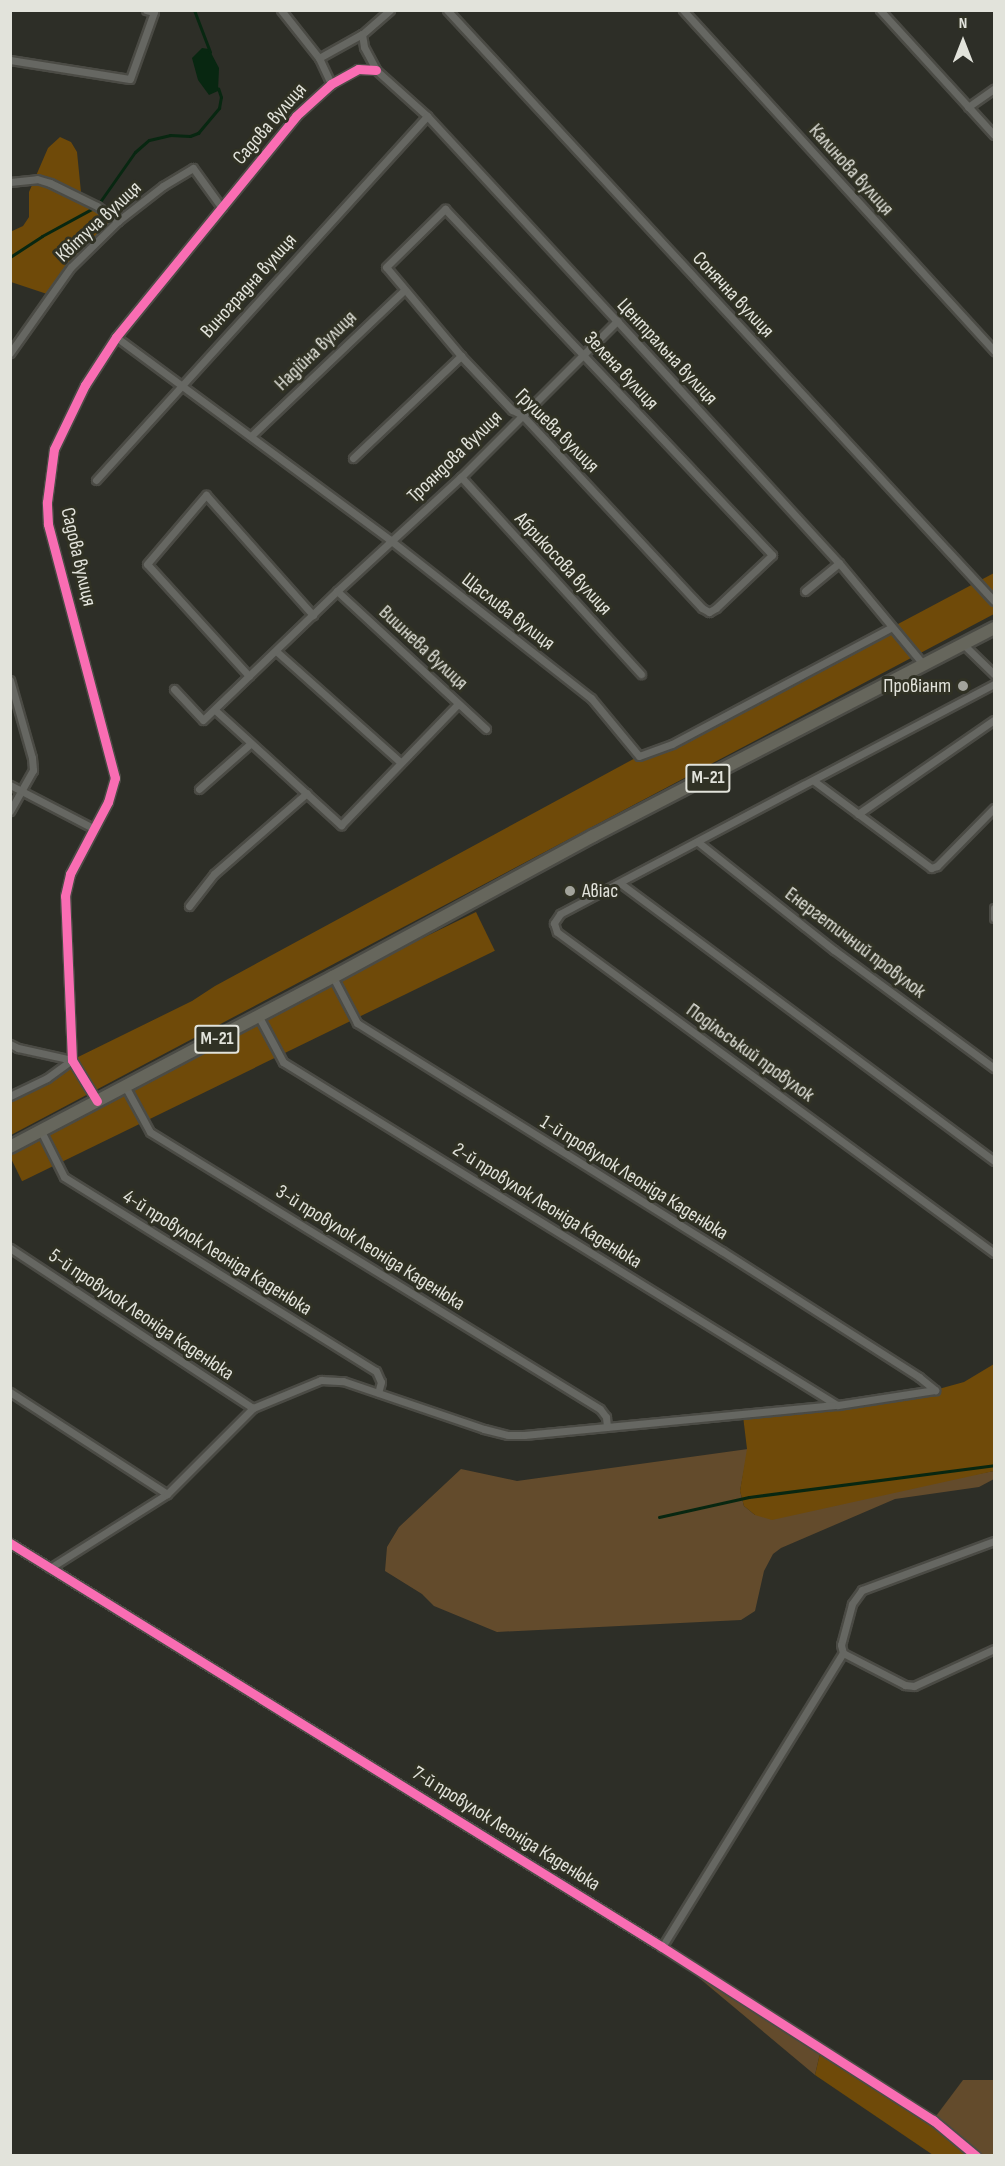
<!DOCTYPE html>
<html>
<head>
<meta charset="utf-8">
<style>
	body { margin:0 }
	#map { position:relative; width:1005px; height:2166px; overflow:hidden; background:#2d2e27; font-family:"Sofia Sans Condensed",sans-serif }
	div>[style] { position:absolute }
	.green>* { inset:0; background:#634b2c }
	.forest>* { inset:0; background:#6f4a09; transform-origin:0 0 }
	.water>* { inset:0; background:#082711 }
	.stream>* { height:3px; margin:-1.5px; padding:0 1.5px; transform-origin:1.5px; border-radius:1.5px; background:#082711 }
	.roads { filter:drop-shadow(2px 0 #4b4b45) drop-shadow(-2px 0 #4b4b45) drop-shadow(0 2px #4b4b45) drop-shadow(0 -2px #4b4b45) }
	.minor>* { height:7px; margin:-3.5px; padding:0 3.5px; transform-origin:3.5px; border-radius:3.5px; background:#666762 }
	.trunk>* { height:12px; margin:-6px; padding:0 6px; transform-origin:6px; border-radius:6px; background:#66665c }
	.cycleway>* { height:9px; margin:-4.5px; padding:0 4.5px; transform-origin:4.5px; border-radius:4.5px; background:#f96db3 }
	.dots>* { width:16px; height:16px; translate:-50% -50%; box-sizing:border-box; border:3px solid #303124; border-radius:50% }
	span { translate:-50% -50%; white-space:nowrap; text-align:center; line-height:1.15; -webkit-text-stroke:6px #303124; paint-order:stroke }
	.shield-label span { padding:2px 4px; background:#303124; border:2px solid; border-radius:4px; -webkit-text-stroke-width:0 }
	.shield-label { font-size:18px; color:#e2e3db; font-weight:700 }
	.street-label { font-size:20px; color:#e2e3db }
	.poi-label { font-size:20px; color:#e2e3db }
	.right { translate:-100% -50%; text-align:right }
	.left { translate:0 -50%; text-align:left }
	.frame { position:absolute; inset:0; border:12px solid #e2e3db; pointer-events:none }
	.north { position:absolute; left:933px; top:12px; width:60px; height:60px; -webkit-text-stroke:4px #303124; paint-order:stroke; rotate:0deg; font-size:16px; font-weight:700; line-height:24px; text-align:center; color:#e2e3db }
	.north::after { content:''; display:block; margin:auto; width:21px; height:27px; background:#e2e3db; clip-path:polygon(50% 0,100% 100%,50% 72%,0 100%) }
</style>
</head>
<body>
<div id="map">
	<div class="green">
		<div style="clip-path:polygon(748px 1449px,740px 1491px,744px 1506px,755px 1515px,994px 1471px,994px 1479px,979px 1487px,895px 1499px,781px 1548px,773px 1554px,764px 1571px,755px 1611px,741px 1620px,497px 1632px,434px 1606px,422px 1594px,385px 1571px,387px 1547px,399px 1527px,461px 1469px,517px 1481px)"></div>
		<div style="clip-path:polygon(662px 1947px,821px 2049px,815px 2075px)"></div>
		<div style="clip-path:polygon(963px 2080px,994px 2080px,994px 2155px,976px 2155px,933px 2120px)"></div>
	</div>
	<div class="forest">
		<div style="clip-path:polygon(60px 137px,71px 142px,77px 152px,81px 192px,118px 221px,71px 267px,50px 295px,11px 282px,10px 232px,23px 226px,29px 217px,29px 192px,48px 148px)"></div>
		<div style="clip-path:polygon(994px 573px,994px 614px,11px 1135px,11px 1096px,72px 1060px,192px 1001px,215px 986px,639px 756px,672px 744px)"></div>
		<div style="left:476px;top:912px;width:43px;height:526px;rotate:64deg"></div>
		<div style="clip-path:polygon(994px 1364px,994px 1471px,772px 1520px,755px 1515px,744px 1506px,740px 1491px,747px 1449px,743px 1416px,935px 1390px,964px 1382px)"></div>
		<div style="clip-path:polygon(821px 2049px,933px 2120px,976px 2155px,933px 2155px,815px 2075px)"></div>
	</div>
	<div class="water">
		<div style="clip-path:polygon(202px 48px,209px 49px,219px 68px,218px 91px,209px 95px,198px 80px,192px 58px)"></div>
	</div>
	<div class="stream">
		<div style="left:194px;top:10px;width:45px;rotate:69.1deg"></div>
		<div style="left:10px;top:257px;width:38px;rotate:-33deg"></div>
		<div style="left:42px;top:236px;width:63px;rotate:-28.6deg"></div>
		<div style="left:97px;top:206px;width:66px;rotate:-54.9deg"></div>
		<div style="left:135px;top:152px;width:18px;rotate:-41deg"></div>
		<div style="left:149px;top:140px;width:22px;rotate:-13deg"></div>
		<div style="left:170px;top:135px;width:20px;rotate:3deg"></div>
		<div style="left:190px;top:136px;width:9px;rotate:-21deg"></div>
		<div style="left:198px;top:133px;width:33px;rotate:-50deg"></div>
		<div style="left:219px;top:108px;width:11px;rotate:-80deg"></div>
		<div style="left:221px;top:97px;width:9px;rotate:-108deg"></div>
		<div style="left:659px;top:1517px;width:92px;rotate:-12.5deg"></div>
		<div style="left:749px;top:1497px;width:247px;rotate:-7.4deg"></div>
	</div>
	<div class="roads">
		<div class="minor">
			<div style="left:281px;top:10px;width:61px;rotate:51.6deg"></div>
			<div style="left:319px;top:58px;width:29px;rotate:65deg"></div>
			<div style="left:390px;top:10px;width:37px;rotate:139deg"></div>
			<div style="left:362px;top:34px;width:13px;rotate:81deg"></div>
			<div style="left:364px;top:47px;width:26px;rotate:62deg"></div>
			<div style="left:376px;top:70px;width:69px;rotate:42deg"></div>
			<div style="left:427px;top:116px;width:280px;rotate:47.2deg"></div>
			<div style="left:617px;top:321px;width:328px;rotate:47.5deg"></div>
			<div style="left:839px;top:563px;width:133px;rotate:50.2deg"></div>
			<div style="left:447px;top:10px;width:805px;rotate:47.21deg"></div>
			<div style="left:683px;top:10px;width:462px;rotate:47.6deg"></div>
			<div style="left:880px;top:10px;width:169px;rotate:47.6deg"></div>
			<div style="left:319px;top:58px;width:49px;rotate:-29.2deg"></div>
			<div style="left:10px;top:60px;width:121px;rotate:9deg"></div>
			<div style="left:130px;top:79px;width:71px;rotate:-70.3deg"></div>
			<div style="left:154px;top:12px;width:8px;rotate:-166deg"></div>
			<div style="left:968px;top:107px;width:32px;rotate:-35deg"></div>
			<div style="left:10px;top:182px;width:27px;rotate:-6deg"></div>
			<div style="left:37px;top:179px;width:14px;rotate:17deg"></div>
			<div style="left:50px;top:183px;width:52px;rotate:26.1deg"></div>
			<div style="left:97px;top:206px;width:26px;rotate:36deg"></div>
			<div style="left:445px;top:209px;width:476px;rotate:46.6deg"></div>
			<div style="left:772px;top:555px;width:77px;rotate:136.6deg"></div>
			<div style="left:716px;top:608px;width:8px;rotate:150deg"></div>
			<div style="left:709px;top:612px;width:8px;rotate:-150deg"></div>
			<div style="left:702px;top:608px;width:264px;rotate:-133deg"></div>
			<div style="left:522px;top:415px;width:11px;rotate:-153deg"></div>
			<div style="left:512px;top:410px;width:74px;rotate:-133.4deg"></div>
			<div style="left:461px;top:356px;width:116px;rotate:-130.1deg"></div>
			<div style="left:386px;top:267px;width:83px;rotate:-44.5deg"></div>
			<div style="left:116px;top:337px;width:341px;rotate:36.5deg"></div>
			<div style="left:390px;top:540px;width:256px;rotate:38.2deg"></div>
			<div style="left:591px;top:698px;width:75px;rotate:50.4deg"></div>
			<div style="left:639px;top:756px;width:35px;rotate:-20deg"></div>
			<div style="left:672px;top:744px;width:249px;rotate:-28deg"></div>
			<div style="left:10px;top:353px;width:105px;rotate:-54.7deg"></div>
			<div style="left:71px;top:267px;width:66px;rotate:-44.4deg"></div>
			<div style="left:118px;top:221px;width:57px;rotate:-37.9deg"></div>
			<div style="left:163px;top:186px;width:35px;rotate:-31deg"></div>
			<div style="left:193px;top:168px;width:49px;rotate:54.1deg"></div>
			<div style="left:252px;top:435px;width:210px;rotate:-43.6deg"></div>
			<div style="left:353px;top:458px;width:149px;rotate:-43.4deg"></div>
			<div style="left:461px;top:477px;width:267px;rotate:47.6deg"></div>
			<div style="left:96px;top:480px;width:492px;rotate:-47.7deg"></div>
			<div style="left:337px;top:591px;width:203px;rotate:42.8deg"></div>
			<div style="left:805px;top:591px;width:44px;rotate:-39.5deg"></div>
			<div style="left:963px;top:644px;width:43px;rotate:44.1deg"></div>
			<div style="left:276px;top:651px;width:166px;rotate:41.8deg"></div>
			<div style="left:249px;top:676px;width:151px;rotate:-132.3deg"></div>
			<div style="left:147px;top:564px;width:91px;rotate:-49.5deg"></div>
			<div style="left:206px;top:495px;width:161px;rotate:48.3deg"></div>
			<div style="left:10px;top:680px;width:81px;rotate:74.2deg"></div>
			<div style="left:32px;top:758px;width:12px;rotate:85deg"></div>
			<div style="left:33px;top:770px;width:47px;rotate:119.3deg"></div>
			<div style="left:994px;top:684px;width:491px;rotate:152.1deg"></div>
			<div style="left:560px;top:914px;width:11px;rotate:124deg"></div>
			<div style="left:554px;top:923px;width:9px;rotate:72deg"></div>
			<div style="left:557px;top:932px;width:542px;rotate:36.3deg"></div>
			<div style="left:174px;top:689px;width:42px;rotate:46.9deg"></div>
			<div style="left:203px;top:720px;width:186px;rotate:-43.9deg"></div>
			<div style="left:337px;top:591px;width:168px;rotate:-42.6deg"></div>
			<div style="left:461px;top:477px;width:221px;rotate:-45deg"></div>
			<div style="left:215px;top:710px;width:171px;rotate:42.4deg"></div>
			<div style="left:341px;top:825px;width:168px;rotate:-46deg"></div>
			<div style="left:814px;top:781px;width:146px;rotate:36.6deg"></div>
			<div style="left:931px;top:868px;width:6px;rotate:-18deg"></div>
			<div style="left:937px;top:866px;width:81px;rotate:-45.5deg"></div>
			<div style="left:10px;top:785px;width:93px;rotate:27.4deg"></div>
			<div style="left:199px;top:789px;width:69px;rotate:-41.5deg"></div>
			<div style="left:858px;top:814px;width:165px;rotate:-34.7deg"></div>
			<div style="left:698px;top:842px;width:174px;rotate:38.5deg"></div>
			<div style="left:834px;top:950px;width:199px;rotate:36.4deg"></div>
			<div style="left:620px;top:883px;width:466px;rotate:36.6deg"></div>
			<div style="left:189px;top:906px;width:41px;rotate:-52deg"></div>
			<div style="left:214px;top:874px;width:123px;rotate:-41.1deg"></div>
			<div style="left:994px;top:908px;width:10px;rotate:90deg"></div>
			<div style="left:333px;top:977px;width:52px;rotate:62.4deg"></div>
			<div style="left:357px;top:1023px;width:430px;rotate:32deg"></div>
			<div style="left:722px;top:1251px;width:234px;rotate:32.6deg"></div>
			<div style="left:919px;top:1377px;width:21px;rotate:39deg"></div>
			<div style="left:259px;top:1017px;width:51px;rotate:61.9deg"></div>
			<div style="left:283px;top:1062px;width:652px;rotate:31.76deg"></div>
			<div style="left:10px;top:1044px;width:9px;rotate:27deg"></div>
			<div style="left:18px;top:1048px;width:55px;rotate:12.5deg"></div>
			<div style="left:125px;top:1086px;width:52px;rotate:61.5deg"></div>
			<div style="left:150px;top:1132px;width:528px;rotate:31.61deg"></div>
			<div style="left:600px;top:1409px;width:10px;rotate:53deg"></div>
			<div style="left:606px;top:1417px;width:10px;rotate:84deg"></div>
			<div style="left:10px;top:1096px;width:41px;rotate:-25.9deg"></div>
			<div style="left:47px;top:1078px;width:31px;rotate:-36deg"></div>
			<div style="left:97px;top:1101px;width:48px;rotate:-121.4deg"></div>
			<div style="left:72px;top:1060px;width:164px;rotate:-92.4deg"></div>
			<div style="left:65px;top:896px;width:23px;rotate:-77deg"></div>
			<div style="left:70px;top:874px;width:81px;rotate:-62.2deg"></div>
			<div style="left:108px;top:802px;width:25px;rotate:-74deg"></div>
			<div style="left:115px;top:778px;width:263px;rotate:-104.8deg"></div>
			<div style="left:48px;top:524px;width:22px;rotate:-93deg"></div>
			<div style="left:47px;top:502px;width:53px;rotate:-82.5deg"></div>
			<div style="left:54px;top:449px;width:71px;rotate:-64.2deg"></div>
			<div style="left:85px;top:385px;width:57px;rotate:-57.1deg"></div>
			<div style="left:116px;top:337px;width:285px;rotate:-50.8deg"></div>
			<div style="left:296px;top:116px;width:47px;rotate:-42.4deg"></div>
			<div style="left:331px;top:84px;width:31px;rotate:-29deg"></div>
			<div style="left:358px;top:69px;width:18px;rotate:3deg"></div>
			<div style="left:41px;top:1131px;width:51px;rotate:63.4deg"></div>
			<div style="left:64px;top:1177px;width:367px;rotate:31.9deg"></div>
			<div style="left:376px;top:1371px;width:12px;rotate:66deg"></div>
			<div style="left:381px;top:1382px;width:11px;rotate:105deg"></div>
			<div style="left:10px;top:1248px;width:291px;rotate:33.4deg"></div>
			<div style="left:10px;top:1392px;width:187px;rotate:33deg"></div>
			<div style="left:994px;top:1541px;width:141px;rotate:159.6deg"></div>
			<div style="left:862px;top:1590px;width:17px;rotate:126deg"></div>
			<div style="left:852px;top:1604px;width:42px;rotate:105deg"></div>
			<div style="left:841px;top:1645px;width:8px;rotate:76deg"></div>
			<div style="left:843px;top:1653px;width:70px;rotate:27.3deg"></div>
			<div style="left:905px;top:1685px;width:9px;rotate:6deg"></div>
			<div style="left:914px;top:1686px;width:88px;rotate:-24.8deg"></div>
			<div style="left:10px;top:1543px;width:767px;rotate:31.78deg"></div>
			<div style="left:662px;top:1947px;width:322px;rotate:32.6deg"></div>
			<div style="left:933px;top:2120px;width:56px;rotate:39.9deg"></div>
			<div style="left:50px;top:1568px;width:138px;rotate:-32.3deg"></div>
			<div style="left:167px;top:1494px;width:122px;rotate:-45deg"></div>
			<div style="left:253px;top:1408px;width:74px;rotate:-22.4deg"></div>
			<div style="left:321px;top:1380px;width:22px;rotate:3deg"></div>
			<div style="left:343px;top:1381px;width:149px;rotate:18.8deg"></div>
			<div style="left:484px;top:1429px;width:25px;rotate:14deg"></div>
			<div style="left:508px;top:1435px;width:16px"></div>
			<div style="left:524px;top:1435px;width:315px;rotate:-5.5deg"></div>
			<div style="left:838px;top:1405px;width:98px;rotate:-8.8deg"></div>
			<div style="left:662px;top:1947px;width:345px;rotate:-58.4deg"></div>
		</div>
		<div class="trunk">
			<div style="left:10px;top:1147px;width:365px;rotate:-27.8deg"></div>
			<div style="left:333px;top:977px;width:296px;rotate:-28.5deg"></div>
			<div style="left:593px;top:836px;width:452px;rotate:-27.4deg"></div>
		</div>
	</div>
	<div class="cycleway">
		<div style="left:97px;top:1101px;width:48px;rotate:-121.4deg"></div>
		<div style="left:72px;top:1060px;width:164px;rotate:-92.4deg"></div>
		<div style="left:65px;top:896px;width:23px;rotate:-77deg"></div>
		<div style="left:70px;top:874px;width:81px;rotate:-62.2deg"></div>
		<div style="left:108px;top:802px;width:25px;rotate:-74deg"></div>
		<div style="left:115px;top:778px;width:263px;rotate:-104.8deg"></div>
		<div style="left:48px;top:524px;width:22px;rotate:-93deg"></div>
		<div style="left:47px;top:502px;width:53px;rotate:-82.5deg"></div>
		<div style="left:54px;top:449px;width:71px;rotate:-64.2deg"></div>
		<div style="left:85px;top:385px;width:57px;rotate:-57.1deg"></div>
		<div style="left:116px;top:337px;width:285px;rotate:-50.8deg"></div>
		<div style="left:296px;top:116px;width:47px;rotate:-42.4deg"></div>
		<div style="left:331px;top:84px;width:31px;rotate:-29deg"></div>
		<div style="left:358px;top:69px;width:18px;rotate:3deg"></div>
		<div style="left:10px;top:1543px;width:767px;rotate:31.78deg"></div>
		<div style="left:662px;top:1947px;width:322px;rotate:32.6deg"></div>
		<div style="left:933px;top:2120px;width:56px;rotate:39.9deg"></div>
	</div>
	<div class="dots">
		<div style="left:963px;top:686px;background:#a3a49c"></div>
		<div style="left:570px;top:891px;background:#a3a49c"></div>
	</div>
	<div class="shield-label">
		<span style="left:708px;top:778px">М-21</span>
		<span style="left:217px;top:1039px">М-21</span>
	</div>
	<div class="street-label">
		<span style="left:270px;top:124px;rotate:-49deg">Садова вулиця</span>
		<span style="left:851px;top:170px;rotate:48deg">Калинова вулиця</span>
		<span style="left:99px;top:222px;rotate:-43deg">Квітуча вулиця</span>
		<span style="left:249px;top:286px;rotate:-48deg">Виноградна вулиця</span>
		<span style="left:733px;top:295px;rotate:47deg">Сонячна вулиця</span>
		<span style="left:316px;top:351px;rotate:-44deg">Надійна вулиця</span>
		<span style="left:667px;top:352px;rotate:47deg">Центральна вулиця</span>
		<span style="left:621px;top:371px;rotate:47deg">Зелена вулиця</span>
		<span style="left:557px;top:431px;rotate:45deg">Грушева вулиця</span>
		<span style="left:455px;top:457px;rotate:-44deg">Трояндова вулиця</span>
		<span style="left:78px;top:557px;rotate:77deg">Садова вулиця</span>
		<span style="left:563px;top:564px;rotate:47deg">Абрикосова вулиця</span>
		<span style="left:508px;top:612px;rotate:38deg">Щаслива вулиця</span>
		<span style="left:423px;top:648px;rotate:43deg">Вишнева вулиця</span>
		<span style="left:855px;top:943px;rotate:37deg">Енергетичний провулок</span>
		<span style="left:750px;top:1053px;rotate:36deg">Подільський провулок</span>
		<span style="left:634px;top:1178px;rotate:32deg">1-й провулок Леоніда Каденюка</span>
		<span style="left:547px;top:1206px;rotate:32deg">2-й провулок Леоніда Каденюка</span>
		<span style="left:370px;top:1248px;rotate:32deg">3-й провулок Леоніда Каденюка</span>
		<span style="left:217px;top:1253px;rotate:32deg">4-й провулок Леоніда Каденюка</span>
		<span style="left:141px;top:1315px;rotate:34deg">5-й провулок Леоніда Каденюка</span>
		<span style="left:506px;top:1829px;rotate:32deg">7-й провулок Леоніда Каденюка</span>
	</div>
	<div class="poi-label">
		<span class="right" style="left:951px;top:686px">Провіант</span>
		<span class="left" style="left:582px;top:891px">Авіас</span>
	</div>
	<div class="frame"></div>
	<div class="north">N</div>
</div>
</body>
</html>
